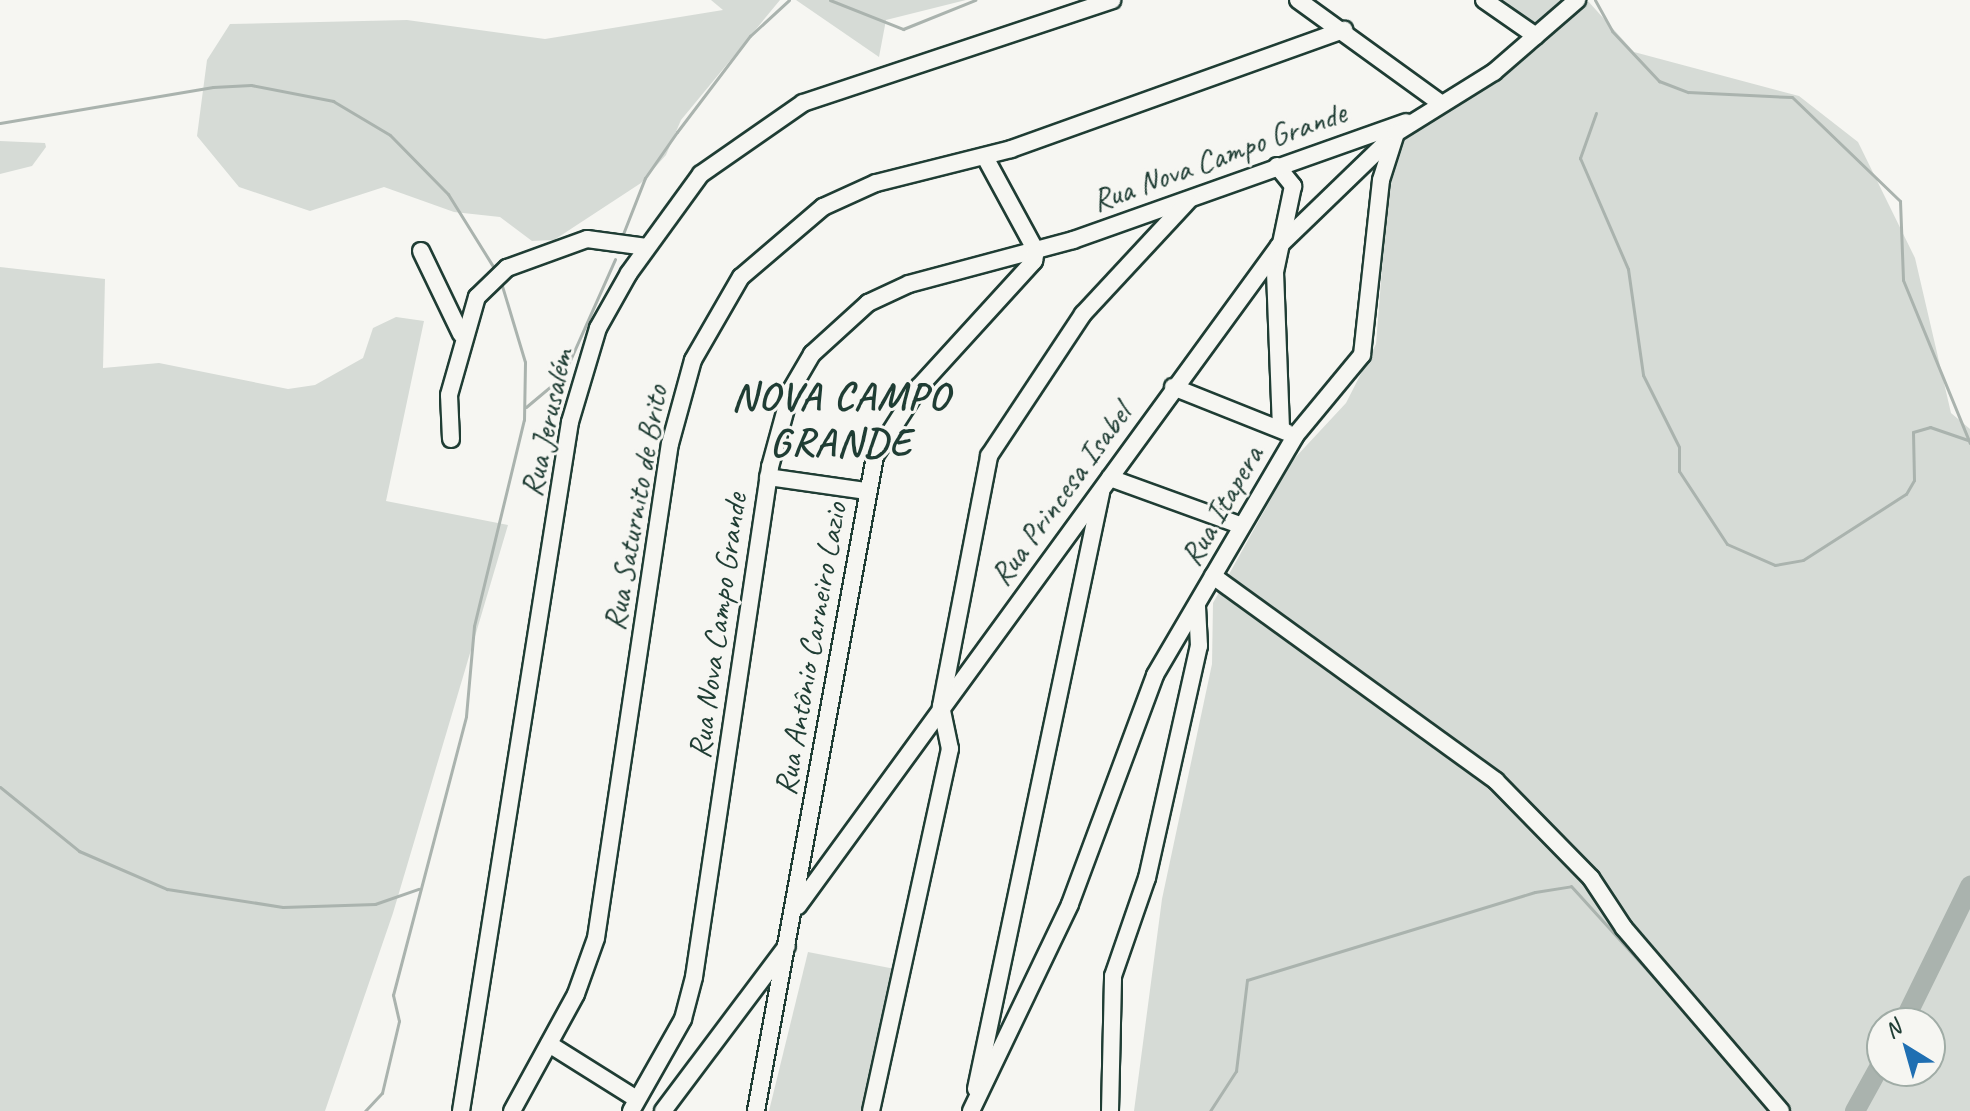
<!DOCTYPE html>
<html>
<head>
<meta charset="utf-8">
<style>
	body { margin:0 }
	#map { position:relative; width:1970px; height:1111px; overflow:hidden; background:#f6f6f2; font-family:Caveat,sans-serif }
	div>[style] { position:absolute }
	.green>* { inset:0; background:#d6dbd6 }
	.stream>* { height:3px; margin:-1.5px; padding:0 1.5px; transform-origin:1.5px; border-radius:1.5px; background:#aab3ae }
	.river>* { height:20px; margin:-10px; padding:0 10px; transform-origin:10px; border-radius:10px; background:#aab3ae }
	.roads { filter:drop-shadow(2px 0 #1f3d34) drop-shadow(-2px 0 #1f3d34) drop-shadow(0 2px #1f3d34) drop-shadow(0 -2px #1f3d34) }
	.minor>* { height:16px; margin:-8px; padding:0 8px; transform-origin:8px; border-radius:8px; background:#f6f6f2 }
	span { translate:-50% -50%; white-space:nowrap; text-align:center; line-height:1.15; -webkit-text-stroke:6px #f6f6f2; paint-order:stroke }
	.street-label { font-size:32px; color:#1f3d34 }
	.district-label { font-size:40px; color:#1f3d34; font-weight:700; letter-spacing:2px }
	.north { position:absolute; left:1866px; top:1007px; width:80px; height:80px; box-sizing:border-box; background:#f6f6f2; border:2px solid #a0aca6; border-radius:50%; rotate:323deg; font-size:22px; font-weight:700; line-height:32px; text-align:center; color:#1f3d34 }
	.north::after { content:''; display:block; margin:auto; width:28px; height:36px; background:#1f6fb2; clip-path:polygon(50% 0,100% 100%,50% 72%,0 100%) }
</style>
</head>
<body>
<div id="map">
	<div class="green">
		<div style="clip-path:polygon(711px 0,780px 0,681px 120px,666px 155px,641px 183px,554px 240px,532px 241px,500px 217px,454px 212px,384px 187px,310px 211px,239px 187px,197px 136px,207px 60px,230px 24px,407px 20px,545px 39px,723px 10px)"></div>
		<div style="clip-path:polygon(796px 0,966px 0,886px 20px,879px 57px)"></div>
		<div style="clip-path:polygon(evenodd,1479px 0,1587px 0,1634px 52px,1799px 96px,1858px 142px,1915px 258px,1951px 413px,1970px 429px,1970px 1111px,1134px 1111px,1162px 899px,1212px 664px,1213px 603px,1292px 461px,1346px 403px,1376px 344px,1388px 193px,1403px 141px,1539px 48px,1479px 0,1882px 1023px,1930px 1023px,1930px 1071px,1882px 1071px,1882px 1023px)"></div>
		<div style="clip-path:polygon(0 141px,45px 143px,46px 147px,32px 166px,0 174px)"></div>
		<div style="clip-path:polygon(0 267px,105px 279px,103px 368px,159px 363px,288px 389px,315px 385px,363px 358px,373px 328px,396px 317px,424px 321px,386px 501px,508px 525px,393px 913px,325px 1111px,0 1111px)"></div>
		<div style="clip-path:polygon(808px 952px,895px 969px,865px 1111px,769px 1111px)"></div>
	</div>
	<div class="stream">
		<div style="left:830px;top:0;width:79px;rotate:21.7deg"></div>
		<div style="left:903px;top:29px;width:78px;rotate:-21.9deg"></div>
		<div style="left:1595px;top:0;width:35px;rotate:61deg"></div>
		<div style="left:1612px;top:31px;width:69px;rotate:46.8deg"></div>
		<div style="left:1659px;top:81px;width:31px;rotate:21deg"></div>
		<div style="left:1688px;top:92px;width:104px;rotate:2.8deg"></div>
		<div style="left:1792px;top:97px;width:150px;rotate:43.9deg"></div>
		<div style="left:1900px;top:201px;width:79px;rotate:87.8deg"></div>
		<div style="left:1903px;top:280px;width:176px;rotate:67.7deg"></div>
		<div style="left:1596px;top:113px;width:48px;rotate:109.6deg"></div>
		<div style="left:1580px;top:158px;width:121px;rotate:66.6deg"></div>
		<div style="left:1628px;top:269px;width:107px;rotate:81.9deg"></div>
		<div style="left:1643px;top:375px;width:80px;rotate:63.4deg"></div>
		<div style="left:1679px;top:447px;width:24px;rotate:90deg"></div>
		<div style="left:1679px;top:471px;width:87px;rotate:56.7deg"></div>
		<div style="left:1727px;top:544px;width:52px;rotate:23.6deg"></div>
		<div style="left:1775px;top:565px;width:28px;rotate:-10deg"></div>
		<div style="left:1803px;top:560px;width:122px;rotate:-32.7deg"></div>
		<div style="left:1906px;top:494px;width:16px;rotate:-60deg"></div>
		<div style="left:1914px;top:480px;width:48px;rotate:-91.2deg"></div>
		<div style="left:1913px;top:432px;width:18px;rotate:-16deg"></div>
		<div style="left:1930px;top:427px;width:40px;rotate:18.9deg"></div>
		<div style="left:0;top:123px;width:216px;rotate:-9.6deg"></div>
		<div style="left:213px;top:87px;width:38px;rotate:-3deg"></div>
		<div style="left:251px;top:85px;width:84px;rotate:11deg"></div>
		<div style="left:333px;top:101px;width:66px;rotate:30.8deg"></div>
		<div style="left:390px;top:135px;width:83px;rotate:45.5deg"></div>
		<div style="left:448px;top:194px;width:87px;rotate:58.1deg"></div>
		<div style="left:623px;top:234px;width:60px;rotate:-68.6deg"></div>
		<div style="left:645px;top:178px;width:56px;rotate:-55.2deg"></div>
		<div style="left:677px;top:132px;width:121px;rotate:-52.8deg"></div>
		<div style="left:750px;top:36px;width:53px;rotate:-42.7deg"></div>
		<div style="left:526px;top:407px;width:48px;rotate:-40deg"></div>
		<div style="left:563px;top:376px;width:128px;rotate:-66deg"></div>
		<div style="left:0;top:787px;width:102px;rotate:39deg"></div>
		<div style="left:79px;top:851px;width:96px;rotate:23.4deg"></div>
		<div style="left:167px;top:889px;width:117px;rotate:8.8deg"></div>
		<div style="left:283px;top:907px;width:92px;rotate:-1.9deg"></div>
		<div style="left:375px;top:904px;width:46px;rotate:-19.2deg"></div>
		<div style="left:365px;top:1111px;width:25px;rotate:-47deg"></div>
		<div style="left:382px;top:1093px;width:74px;rotate:-76.7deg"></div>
		<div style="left:399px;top:1021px;width:27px;rotate:-103deg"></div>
		<div style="left:393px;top:995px;width:288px;rotate:-75.3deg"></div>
		<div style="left:466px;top:716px;width:90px;rotate:-84.9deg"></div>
		<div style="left:474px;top:626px;width:212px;rotate:-76.4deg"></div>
		<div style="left:524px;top:420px;width:58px;rotate:-89deg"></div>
		<div style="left:525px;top:362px;width:79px;rotate:-106.8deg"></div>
		<div style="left:1210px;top:1111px;width:48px;rotate:-57deg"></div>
		<div style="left:1236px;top:1071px;width:92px;rotate:-83.1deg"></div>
		<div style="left:1247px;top:980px;width:301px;rotate:-17deg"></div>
		<div style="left:1535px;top:892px;width:36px;rotate:-9deg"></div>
		<div style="left:1571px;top:886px;width:161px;rotate:47.8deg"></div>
	</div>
	<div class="river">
		<div style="left:1903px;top:1023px;width:153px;rotate:-63.9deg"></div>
		<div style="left:1855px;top:1111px;width:56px;rotate:-61.1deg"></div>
	</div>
	<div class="roads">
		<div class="minor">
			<div style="left:1298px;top:0;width:174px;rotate:35.9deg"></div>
			<div style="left:1484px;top:0;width:63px;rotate:34.7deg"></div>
			<div style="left:1277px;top:166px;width:26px;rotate:51deg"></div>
			<div style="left:1293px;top:186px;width:88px;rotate:101.8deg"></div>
			<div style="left:1275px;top:272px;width:157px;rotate:87.8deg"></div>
			<div style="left:421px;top:251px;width:92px;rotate:64.3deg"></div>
			<div style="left:1173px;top:387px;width:122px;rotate:21.7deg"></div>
			<div style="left:451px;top:439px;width:44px;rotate:-92.6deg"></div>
			<div style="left:449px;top:395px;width:102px;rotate:-74.1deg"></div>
			<div style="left:477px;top:297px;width:42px;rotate:-44deg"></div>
			<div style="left:507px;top:268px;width:85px;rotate:-19.9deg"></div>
			<div style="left:587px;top:239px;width:60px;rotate:7.7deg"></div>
			<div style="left:768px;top:477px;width:99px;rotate:8.1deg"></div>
			<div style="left:1110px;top:478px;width:138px;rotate:19.9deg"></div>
			<div style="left:1213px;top:576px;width:349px;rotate:35.9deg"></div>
			<div style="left:1496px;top:781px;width:136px;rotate:45.6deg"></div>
			<div style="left:1591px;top:878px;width:60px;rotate:56.6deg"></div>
			<div style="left:1624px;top:928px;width:241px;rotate:49.4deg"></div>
			<div style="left:798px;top:906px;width:817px;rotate:-53.92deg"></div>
			<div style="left:1279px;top:246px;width:156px;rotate:-44deg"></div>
			<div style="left:549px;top:1044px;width:102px;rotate:32.1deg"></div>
			<div style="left:976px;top:1089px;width:609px;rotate:-78.15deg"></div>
			<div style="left:461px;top:1111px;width:698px;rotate:-81.01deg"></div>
			<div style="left:570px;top:422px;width:98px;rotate:-73.4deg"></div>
			<div style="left:598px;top:328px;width:63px;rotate:-60.6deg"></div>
			<div style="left:629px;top:273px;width:122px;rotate:-54deg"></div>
			<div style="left:701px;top:174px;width:124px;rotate:-34.8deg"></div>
			<div style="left:803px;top:103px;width:326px;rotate:-18.4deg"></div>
			<div style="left:512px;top:1111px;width:133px;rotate:-61.3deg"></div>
			<div style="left:576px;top:994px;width:59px;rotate:-70.3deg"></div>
			<div style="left:596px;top:938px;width:500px;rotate:-81.5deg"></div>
			<div style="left:670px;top:444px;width:87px;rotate:-74.7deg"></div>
			<div style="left:693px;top:360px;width:96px;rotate:-60deg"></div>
			<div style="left:741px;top:277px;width:108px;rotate:-40.5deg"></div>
			<div style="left:823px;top:207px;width:58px;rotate:-24.4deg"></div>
			<div style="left:876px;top:183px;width:139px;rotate:-14.1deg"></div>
			<div style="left:1011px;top:149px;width:354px;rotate:-19.7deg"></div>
			<div style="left:631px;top:1111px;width:106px;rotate:-60.5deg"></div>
			<div style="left:683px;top:1019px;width:43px;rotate:-75.3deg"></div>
			<div style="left:694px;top:977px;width:516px;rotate:-81.52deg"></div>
			<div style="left:770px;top:467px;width:80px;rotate:-74.7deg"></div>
			<div style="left:791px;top:390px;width:42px;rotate:-59.7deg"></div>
			<div style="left:812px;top:354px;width:76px;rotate:-42.3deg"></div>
			<div style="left:868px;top:303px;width:45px;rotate:-24.9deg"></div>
			<div style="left:909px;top:284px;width:170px;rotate:-15deg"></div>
			<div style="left:1073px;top:240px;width:353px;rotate:-19.5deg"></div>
			<div style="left:663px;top:1111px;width:206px;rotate:-53.1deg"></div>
			<div style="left:756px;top:1111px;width:666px;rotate:-79.7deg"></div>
			<div style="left:875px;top:456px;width:82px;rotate:-57.5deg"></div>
			<div style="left:919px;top:387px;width:171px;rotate:-47.6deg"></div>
			<div style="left:1034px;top:261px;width:10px;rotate:-79deg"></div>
			<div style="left:1036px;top:251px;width:107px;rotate:-118.5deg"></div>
			<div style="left:871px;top:1111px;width:371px;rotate:-77.7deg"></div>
			<div style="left:950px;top:749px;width:44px;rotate:-101.8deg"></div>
			<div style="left:941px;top:706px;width:255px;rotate:-79.1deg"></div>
			<div style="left:989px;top:456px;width:170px;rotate:-56.5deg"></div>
			<div style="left:1083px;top:314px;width:154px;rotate:-47.1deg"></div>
			<div style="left:971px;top:1111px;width:229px;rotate:-64.4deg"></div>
			<div style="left:1070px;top:904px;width:244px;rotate:-69.6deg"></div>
			<div style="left:1155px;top:675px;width:277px;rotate:-59.6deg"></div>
			<div style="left:1295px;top:436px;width:105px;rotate:-50.4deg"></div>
			<div style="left:1362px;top:355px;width:176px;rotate:-83.8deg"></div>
			<div style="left:1381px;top:180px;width:49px;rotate:-72.3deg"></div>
			<div style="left:1396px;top:133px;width:115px;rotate:-31.9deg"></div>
			<div style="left:1494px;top:72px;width:110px;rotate:-40.9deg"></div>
			<div style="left:1110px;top:1111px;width:135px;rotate:-88.7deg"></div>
			<div style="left:1113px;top:976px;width:104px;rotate:-70.9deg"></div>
			<div style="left:1147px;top:878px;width:238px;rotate:-77.4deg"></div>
			<div style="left:1199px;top:646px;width:40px;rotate:-92.9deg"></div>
		</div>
	</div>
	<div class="street-label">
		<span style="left:1219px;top:157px;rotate:-20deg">Rua Nova Campo Grande</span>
		<span style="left:547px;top:423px;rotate:-78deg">Rua Jerusalém</span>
		<span style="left:1061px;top:495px;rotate:-54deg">Rua Princesa Isabel</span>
		<span style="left:1222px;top:506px;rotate:-60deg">Rua Itapera</span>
		<span style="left:636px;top:508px;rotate:-80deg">Rua Saturnito de Brito</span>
		<span style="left:718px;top:626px;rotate:-82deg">Rua Nova Campo Grande</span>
		<span style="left:811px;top:649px;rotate:-80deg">Rua Antônio Carneiro Lazio</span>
	</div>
	<div class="district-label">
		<span style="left:841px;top:419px">NOVA CAMPO<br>GRANDE</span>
	</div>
	<div class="north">N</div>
</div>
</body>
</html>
